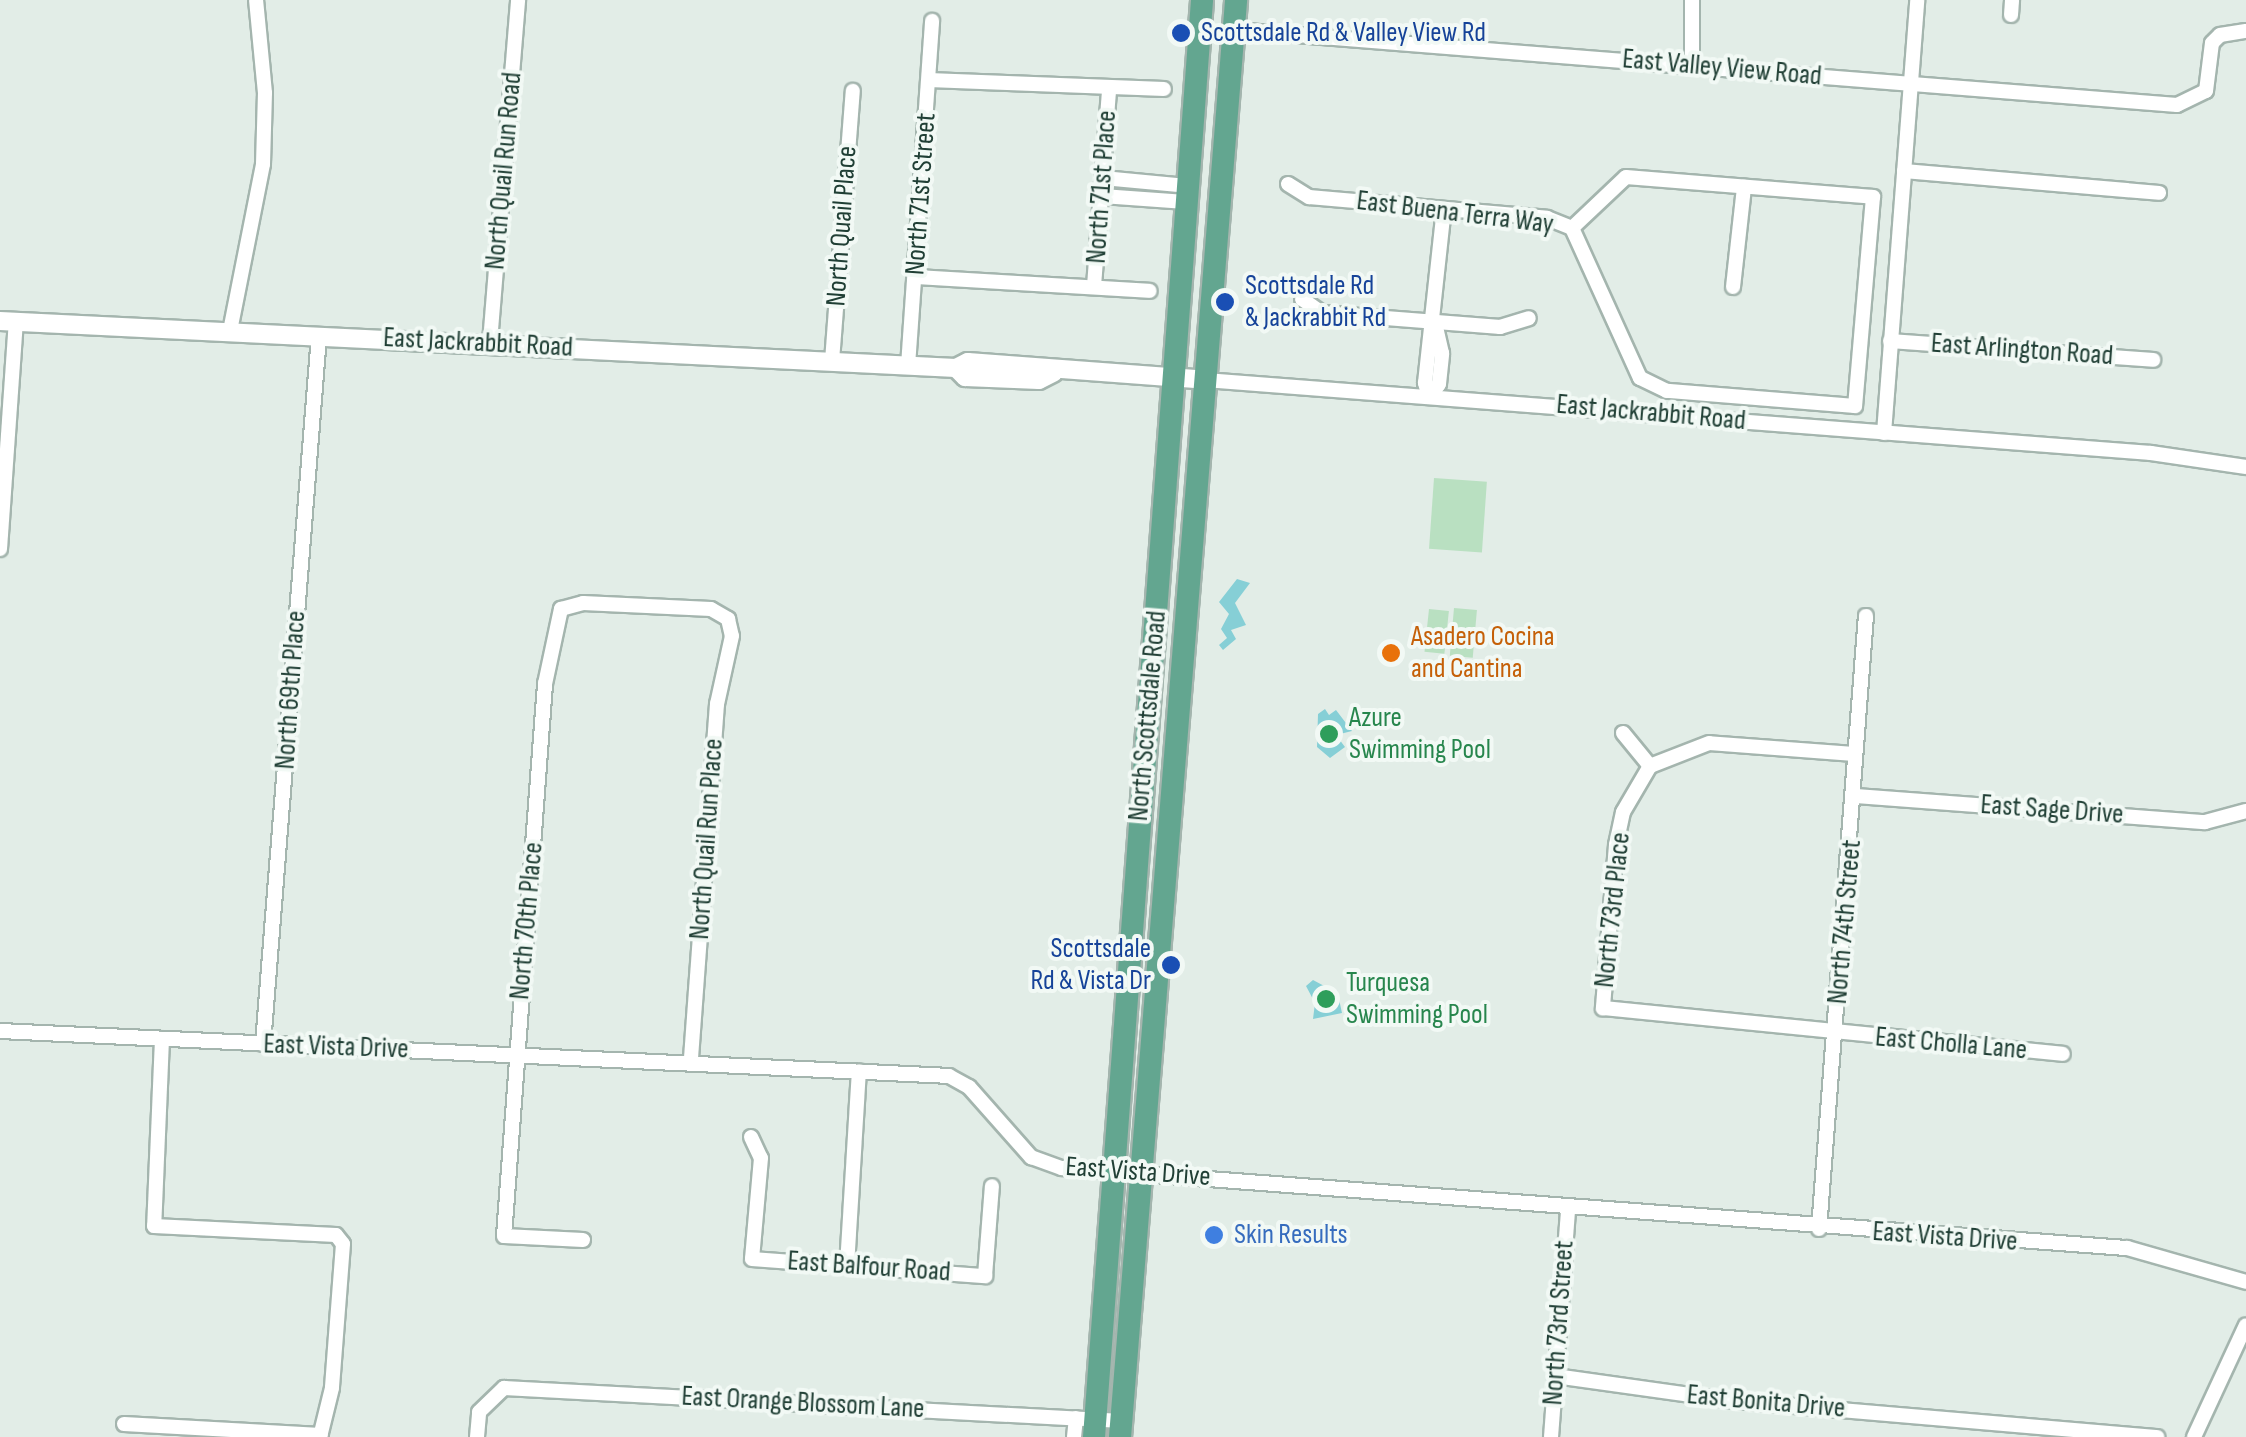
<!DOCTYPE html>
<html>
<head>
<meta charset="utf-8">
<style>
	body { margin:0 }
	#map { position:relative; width:2246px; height:1437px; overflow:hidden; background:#e2ede7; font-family:"Sofia Sans Condensed",sans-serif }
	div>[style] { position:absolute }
	.green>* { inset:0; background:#b9e0c1; transform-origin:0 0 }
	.water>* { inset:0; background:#86cfd6 }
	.roads { filter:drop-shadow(2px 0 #a4b5ae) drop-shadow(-2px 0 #a4b5ae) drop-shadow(0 2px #a4b5ae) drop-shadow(0 -2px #a4b5ae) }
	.minor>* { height:14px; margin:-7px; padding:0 7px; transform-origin:7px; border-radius:7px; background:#fff }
	.tertiary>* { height:18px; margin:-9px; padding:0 9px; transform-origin:9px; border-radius:9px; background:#fff }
	.primary>* { height:22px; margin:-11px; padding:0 11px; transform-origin:11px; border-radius:11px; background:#63a690 }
	.dots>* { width:28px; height:28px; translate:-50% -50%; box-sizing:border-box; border:5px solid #f2f9f5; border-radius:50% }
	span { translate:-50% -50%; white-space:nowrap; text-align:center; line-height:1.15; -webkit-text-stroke:8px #f2f9f5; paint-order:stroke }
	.transit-label { font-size:28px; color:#164399 }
	.left { translate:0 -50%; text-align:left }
	.right { translate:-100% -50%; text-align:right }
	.street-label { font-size:28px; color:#203f35 }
	.food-label { font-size:28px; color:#c56008 }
	.leisure-label { font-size:28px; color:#27864d }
	.shop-label { font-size:28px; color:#366cbe }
</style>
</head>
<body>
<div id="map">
	<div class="green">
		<div style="left:1434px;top:478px;width:53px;height:71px;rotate:4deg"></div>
		<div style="left:1454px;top:608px;width:23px;height:48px;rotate:5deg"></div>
		<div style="left:1429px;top:609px;width:20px;height:43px;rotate:6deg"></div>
	</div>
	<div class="water">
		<div style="clip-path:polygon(1237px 579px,1250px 583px,1235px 603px,1246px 625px,1231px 630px,1236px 639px,1223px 650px,1219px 645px,1227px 638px,1221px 629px,1229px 614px,1219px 602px)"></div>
		<div style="clip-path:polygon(1325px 709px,1329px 715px,1336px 710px,1352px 731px,1336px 735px,1345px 747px,1330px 758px,1317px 747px,1318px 714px)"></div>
		<div style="clip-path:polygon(1313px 980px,1328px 988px,1328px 997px,1337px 990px,1342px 1013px,1313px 1019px,1315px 1003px,1306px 986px)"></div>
	</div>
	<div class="roads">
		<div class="minor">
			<div style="left:2011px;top:15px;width:15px;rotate:-86deg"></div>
			<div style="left:1234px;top:30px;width:946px;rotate:4.55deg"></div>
			<div style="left:2177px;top:105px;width:32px;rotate:-26deg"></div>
			<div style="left:2206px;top:91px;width:48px;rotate:-82.9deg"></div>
			<div style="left:2212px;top:43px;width:11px;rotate:-45deg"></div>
			<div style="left:2220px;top:35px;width:26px;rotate:-9deg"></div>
			<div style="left:1692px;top:66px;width:66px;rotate:-90deg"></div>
			<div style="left:929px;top:80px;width:235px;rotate:2.2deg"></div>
			<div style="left:1904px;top:171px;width:256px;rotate:4.9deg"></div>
			<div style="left:1626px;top:177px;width:248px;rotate:4.6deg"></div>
			<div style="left:1873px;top:197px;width:210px;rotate:94.9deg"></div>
			<div style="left:1855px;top:406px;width:189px;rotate:-175.4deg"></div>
			<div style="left:1667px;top:391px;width:30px;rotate:-154deg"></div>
			<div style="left:1640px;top:378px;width:165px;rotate:-114.4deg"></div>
			<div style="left:1572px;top:228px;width:74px;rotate:-43.4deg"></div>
			<div style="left:1103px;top:178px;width:84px;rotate:5.4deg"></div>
			<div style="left:1288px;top:184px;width:25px;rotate:32deg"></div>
			<div style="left:1309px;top:197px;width:239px;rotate:5deg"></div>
			<div style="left:1547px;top:218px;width:27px;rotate:22deg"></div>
			<div style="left:1102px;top:196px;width:84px;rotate:4.1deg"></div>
			<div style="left:915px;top:277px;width:235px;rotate:3.4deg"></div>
			<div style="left:1094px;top:286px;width:198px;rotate:-85.6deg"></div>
			<div style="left:1733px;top:287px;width:101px;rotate:-83.7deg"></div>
			<div style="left:1302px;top:299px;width:24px;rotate:35deg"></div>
			<div style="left:1322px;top:313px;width:179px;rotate:4.5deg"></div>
			<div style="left:1500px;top:327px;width:30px;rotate:-17deg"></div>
			<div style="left:230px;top:331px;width:170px;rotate:-78.8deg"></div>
			<div style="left:263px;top:164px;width:71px;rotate:-88.4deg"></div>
			<div style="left:265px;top:93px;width:93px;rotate:-95.5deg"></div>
			<div style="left:1890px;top:341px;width:264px;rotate:4.1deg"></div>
			<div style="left:490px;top:342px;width:343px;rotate:-85.3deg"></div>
			<div style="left:832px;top:361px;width:271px;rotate:-85.6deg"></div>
			<div style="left:908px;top:366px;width:346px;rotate:-86deg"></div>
			<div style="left:1205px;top:380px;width:949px;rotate:4.41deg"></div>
			<div style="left:2151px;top:453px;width:96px;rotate:8.4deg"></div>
			<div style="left:1429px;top:397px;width:15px;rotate:-106deg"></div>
			<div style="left:1425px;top:383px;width:175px;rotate:-83.8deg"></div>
			<div style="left:1429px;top:397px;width:16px;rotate:-52deg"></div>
			<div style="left:1439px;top:384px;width:31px;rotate:-84deg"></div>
			<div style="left:1442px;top:353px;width:32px;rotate:-103deg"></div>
			<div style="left:1884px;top:433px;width:434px;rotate:-85.6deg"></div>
			<div style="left:0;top:549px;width:228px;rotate:-86deg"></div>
			<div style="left:1623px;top:733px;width:43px;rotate:50.7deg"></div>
			<div style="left:1854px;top:754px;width:145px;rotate:-175.7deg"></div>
			<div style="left:1709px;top:743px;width:63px;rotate:158.7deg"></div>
			<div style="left:1650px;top:766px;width:53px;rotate:120.4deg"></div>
			<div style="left:1623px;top:812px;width:34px;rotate:102deg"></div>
			<div style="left:1616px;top:845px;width:164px;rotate:94.6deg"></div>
			<div style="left:1603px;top:1008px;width:462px;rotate:5.7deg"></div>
			<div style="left:1856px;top:796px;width:350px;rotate:4.3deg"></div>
			<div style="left:2205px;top:822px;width:42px;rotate:-15deg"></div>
			<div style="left:0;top:1031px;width:950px;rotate:2.71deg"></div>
			<div style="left:949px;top:1076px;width:23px;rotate:29deg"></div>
			<div style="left:969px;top:1087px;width:94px;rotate:48.5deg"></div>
			<div style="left:1031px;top:1157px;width:33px;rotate:20deg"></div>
			<div style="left:1062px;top:1168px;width:1068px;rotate:4.3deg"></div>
			<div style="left:2127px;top:1248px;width:124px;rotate:15.9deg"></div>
			<div style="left:162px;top:1039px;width:187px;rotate:92.4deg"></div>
			<div style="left:154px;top:1226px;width:182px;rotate:2.8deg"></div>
			<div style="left:336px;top:1235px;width:11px;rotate:52deg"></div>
			<div style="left:343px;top:1244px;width:144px;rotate:94.4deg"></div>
			<div style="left:332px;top:1388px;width:50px;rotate:103.8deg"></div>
			<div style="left:263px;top:1044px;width:710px;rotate:-85.48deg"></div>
			<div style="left:751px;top:1137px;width:23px;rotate:65deg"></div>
			<div style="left:761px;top:1158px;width:101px;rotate:95.1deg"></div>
			<div style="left:752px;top:1259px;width:234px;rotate:4.2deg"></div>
			<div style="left:985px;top:1276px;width:90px;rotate:-85.6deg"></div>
			<div style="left:1819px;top:1229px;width:615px;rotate:-85.62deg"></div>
			<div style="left:583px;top:1240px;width:79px;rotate:-177.1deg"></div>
			<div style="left:504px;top:1236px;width:554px;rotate:-85.75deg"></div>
			<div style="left:545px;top:684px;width:77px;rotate:-78deg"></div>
			<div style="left:561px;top:609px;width:23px;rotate:-15deg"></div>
			<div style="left:583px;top:603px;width:128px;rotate:2.7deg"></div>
			<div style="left:711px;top:609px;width:20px;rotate:30deg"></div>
			<div style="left:728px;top:619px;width:17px;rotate:77deg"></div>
			<div style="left:732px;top:636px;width:70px;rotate:102.4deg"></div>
			<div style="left:717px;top:704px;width:358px;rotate:94.2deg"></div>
			<div style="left:847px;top:1266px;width:195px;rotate:-86.5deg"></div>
			<div style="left:1555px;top:1376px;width:172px;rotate:8deg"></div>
			<div style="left:1725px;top:1400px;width:434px;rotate:4.9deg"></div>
			<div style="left:124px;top:1424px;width:197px;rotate:3.2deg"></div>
			<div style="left:477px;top:1437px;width:25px;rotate:-85deg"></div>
			<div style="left:479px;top:1412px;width:35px;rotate:-44deg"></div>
			<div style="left:504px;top:1388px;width:619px;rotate:3.06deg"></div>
			<div style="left:1074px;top:1437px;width:19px;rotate:-84deg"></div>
			<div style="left:1551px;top:1437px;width:229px;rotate:-85.7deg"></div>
			<div style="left:2194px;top:1437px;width:123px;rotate:-65.1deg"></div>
		</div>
		<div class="tertiary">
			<div style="left:0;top:321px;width:957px;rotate:2.81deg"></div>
			<div style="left:956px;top:368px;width:13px;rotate:-27deg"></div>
			<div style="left:968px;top:362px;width:238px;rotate:4.3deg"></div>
			<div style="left:956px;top:368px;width:13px;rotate:45deg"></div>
			<div style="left:965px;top:377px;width:74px;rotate:2.3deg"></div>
			<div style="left:1039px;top:380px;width:16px;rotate:-27deg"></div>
		</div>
		<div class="primary">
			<div style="left:1094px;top:1437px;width:1441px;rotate:-85.7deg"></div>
			<div style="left:1120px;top:1437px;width:1442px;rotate:-85.38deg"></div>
		</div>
	</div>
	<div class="dots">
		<div style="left:1181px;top:33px;background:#1a4fb4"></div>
		<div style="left:1225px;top:302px;background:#1a4fb4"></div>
		<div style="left:1391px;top:653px;background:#e8710a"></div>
		<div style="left:1329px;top:734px;background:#2e9e5b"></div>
		<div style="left:1171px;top:965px;background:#1a4fb4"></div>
		<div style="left:1326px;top:999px;background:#2e9e5b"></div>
		<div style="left:1214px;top:1235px;background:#3f7fe0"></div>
	</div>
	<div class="transit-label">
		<span class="left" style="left:1201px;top:33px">Scottsdale Rd &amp; Valley View Rd</span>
		<span class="left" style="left:1245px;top:302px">Scottsdale Rd<br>&amp; Jackrabbit Rd</span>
		<span class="right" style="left:1151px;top:965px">Scottsdale<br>Rd &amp; Vista Dr</span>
	</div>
	<div class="street-label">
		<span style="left:1722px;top:68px;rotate:5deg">East Valley View Road</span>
		<span style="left:504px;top:171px;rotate:-85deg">North Quail Run Road</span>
		<span style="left:1102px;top:187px;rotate:-86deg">North 71st Place</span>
		<span style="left:921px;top:194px;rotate:-86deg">North 71st Street</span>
		<span style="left:1455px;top:213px;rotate:7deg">East Buena Terra Way</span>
		<span style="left:842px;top:226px;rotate:-86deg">North Quail Place</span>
		<span style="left:478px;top:343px;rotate:3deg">East Jackrabbit Road</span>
		<span style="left:2022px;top:350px;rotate:4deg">East Arlington Road</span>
		<span style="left:1651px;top:413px;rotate:5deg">East Jackrabbit Road</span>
		<span style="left:291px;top:690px;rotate:-86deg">North 69th Place</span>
		<span style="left:1148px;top:716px;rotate:-85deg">North Scottsdale Road</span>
		<span style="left:2052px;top:810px;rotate:4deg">East Sage Drive</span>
		<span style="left:707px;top:839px;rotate:-86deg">North Quail Run Place</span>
		<span style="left:1613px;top:910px;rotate:-84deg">North 73rd Place</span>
		<span style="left:527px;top:921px;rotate:-85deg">North 70th Place</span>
		<span style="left:1845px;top:922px;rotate:-85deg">North 74th Street</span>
		<span style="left:1951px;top:1044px;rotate:5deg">East Cholla Lane</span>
		<span style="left:336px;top:1047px;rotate:2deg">East Vista Drive</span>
		<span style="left:1138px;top:1172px;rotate:4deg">East Vista Drive</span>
		<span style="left:1945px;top:1237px;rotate:4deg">East Vista Drive</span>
		<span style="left:869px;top:1267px;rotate:4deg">East Balfour Road</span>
		<span style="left:1559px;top:1323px;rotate:-86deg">North 73rd Street</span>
		<span style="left:1766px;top:1402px;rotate:5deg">East Bonita Drive</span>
		<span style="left:803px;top:1403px;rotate:3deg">East Orange Blossom Lane</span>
	</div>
	<div class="food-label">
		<span class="left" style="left:1411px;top:653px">Asadero Cocina<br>and Cantina</span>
	</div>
	<div class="leisure-label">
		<span class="left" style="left:1349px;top:734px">Azure<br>Swimming Pool</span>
		<span class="left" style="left:1346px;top:999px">Turquesa<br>Swimming Pool</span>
	</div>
	<div class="shop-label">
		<span class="left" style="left:1234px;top:1235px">Skin Results</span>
	</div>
</div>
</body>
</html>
